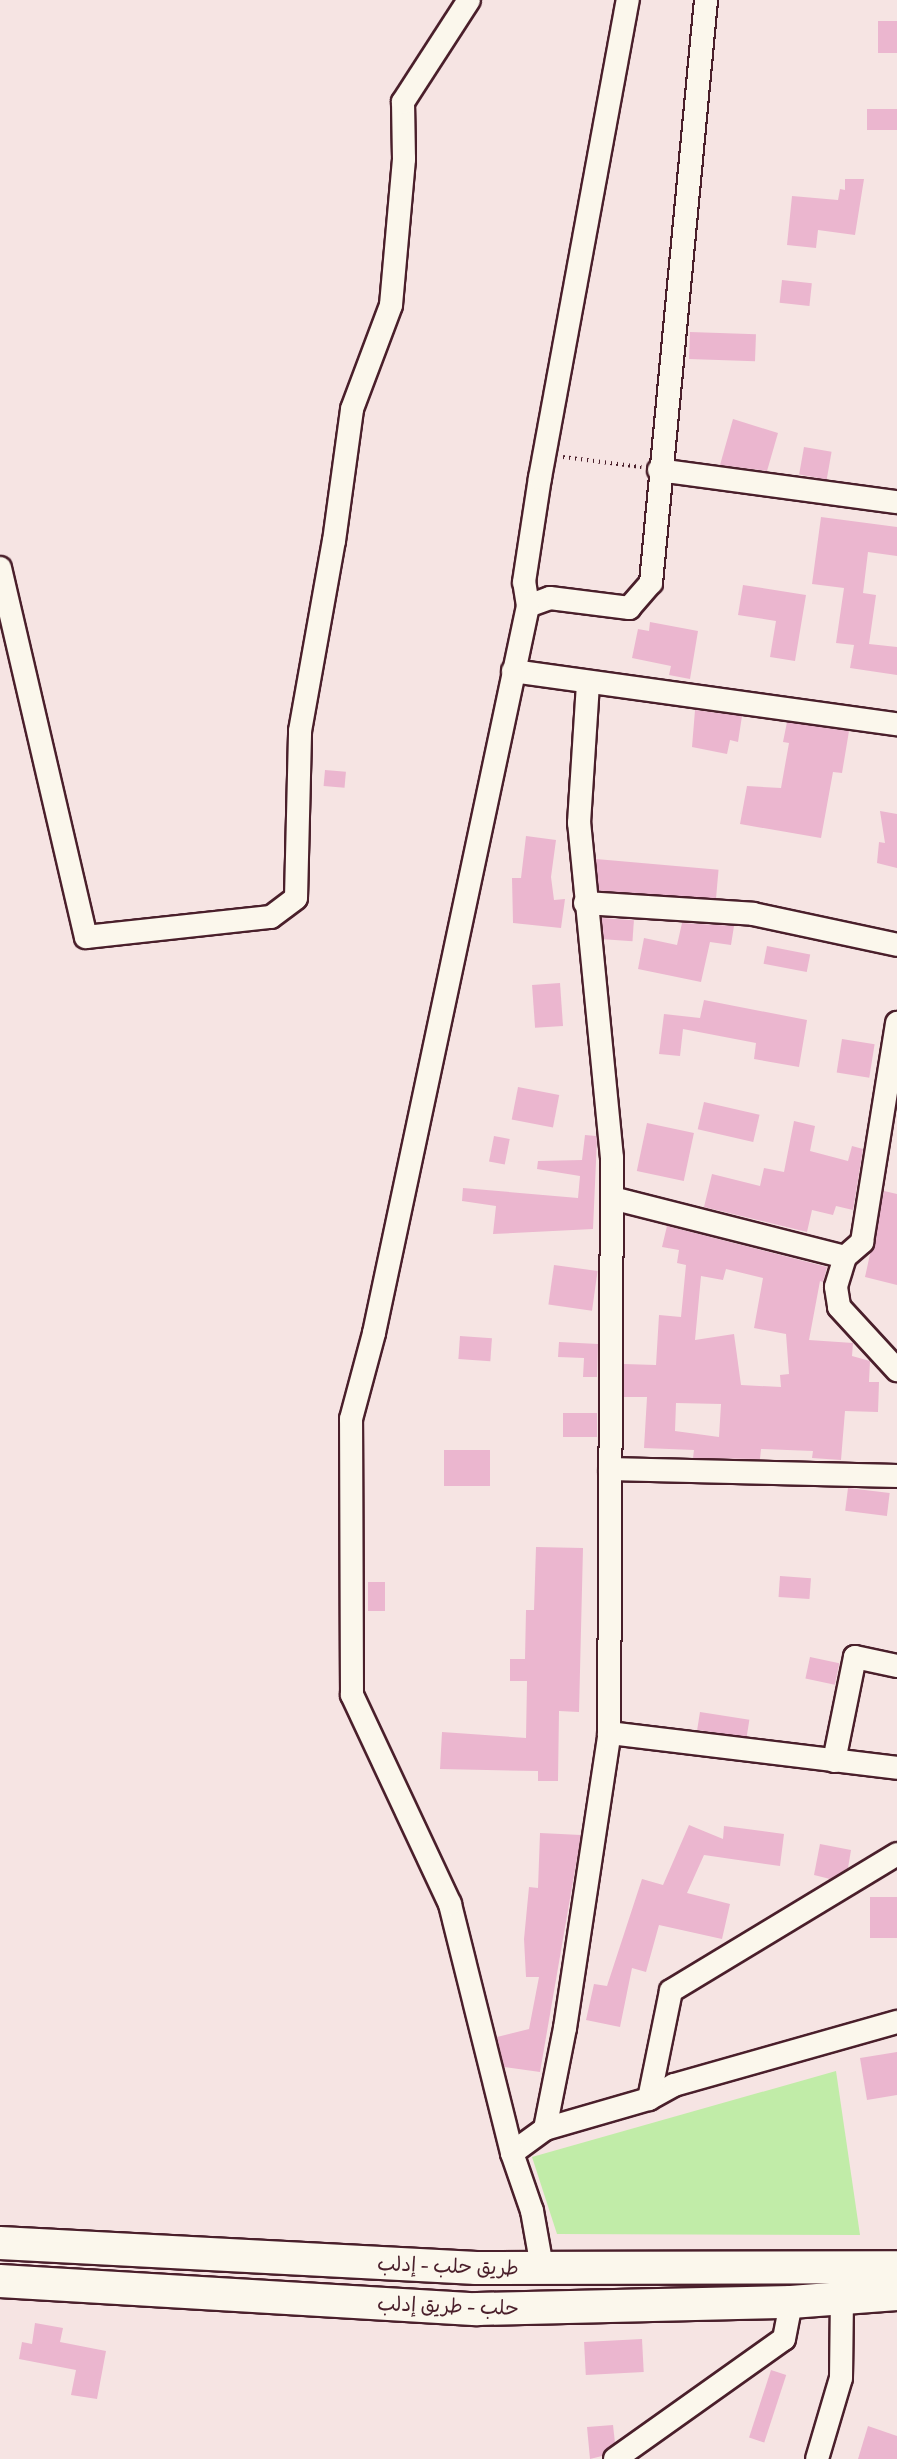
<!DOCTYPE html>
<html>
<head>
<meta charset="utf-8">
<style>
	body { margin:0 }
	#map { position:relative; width:897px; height:2459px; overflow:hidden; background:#f6e4e3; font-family:"Patrick Hand","Playpen Sans Arabic",sans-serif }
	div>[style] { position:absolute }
	.green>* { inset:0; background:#c1eca8 }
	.building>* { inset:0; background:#ebb6cf; transform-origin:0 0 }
	.path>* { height:4px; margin-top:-2px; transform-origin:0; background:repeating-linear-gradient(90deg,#4a1f2b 0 1.5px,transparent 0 6px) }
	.roads { filter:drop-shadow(2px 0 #4a1f2b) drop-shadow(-2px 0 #4a1f2b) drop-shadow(0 2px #4a1f2b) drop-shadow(0 -2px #4a1f2b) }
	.minor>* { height:22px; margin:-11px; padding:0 11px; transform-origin:11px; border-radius:11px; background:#fbf7ec }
	.highway>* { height:32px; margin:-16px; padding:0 16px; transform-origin:16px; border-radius:16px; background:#fbf7ec }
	span { translate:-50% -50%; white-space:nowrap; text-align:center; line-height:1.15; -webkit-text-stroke:6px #fbf7ec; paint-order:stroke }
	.street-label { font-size:20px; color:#4a1f2b }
</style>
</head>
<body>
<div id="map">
	<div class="green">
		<div style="clip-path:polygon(836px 2071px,860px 2235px,557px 2234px,532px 2157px)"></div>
	</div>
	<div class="building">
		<div style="left:878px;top:21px;width:19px;height:32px"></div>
		<div style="left:897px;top:109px;width:21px;height:30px;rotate:90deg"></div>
		<div style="clip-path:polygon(845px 179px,864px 179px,855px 235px,818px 230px,816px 248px,787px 245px,792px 196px,838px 200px,840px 189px,845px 190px)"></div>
		<div style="left:782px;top:280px;width:30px;height:23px;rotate:6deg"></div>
		<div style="left:690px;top:332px;width:66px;height:27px;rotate:2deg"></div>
		<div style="clip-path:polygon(733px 419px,778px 433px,767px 471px,720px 465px)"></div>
		<div style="left:804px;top:447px;width:28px;height:28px;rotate:10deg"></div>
		<div style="clip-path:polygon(821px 517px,897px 527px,897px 556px,868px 552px,863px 593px,876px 595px,869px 644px,897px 647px,897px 675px,850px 668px,854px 645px,836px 643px,844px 588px,812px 584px)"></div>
		<div style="clip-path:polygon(743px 585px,806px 595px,795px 661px,770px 657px,776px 621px,738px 615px)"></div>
		<div style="clip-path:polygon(650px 622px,698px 631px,690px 679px,669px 675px,671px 666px,632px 658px,638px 629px,649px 631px)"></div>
		<div style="clip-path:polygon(695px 710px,742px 716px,738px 742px,730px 740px,727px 754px,692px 747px)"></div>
		<div style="clip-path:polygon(787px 722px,849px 731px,842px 773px,833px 772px,821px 838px,740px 824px,747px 786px,781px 788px,789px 743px,783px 742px)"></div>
		<div style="left:325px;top:770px;width:21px;height:16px;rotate:5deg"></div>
		<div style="clip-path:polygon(880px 811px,897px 814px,897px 868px,877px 863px,879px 842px,885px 843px)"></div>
		<div style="clip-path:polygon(526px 836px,556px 840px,551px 877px,554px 900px,565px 899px,561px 928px,513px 923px,512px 878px,521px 878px)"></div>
		<div style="left:596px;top:859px;width:123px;height:31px;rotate:5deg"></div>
		<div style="left:602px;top:918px;width:32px;height:21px;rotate:4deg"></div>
		<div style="clip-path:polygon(682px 923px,734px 926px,731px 945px,710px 942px,701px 982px,638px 969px,644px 938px,677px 945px)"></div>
		<div style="left:767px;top:946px;width:44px;height:18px;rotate:11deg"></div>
		<div style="left:560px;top:983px;width:43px;height:28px;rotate:86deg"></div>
		<div style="clip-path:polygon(704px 1000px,807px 1020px,799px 1067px,754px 1059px,756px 1043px,683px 1029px,680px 1056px,659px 1054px,664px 1014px,700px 1018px)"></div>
		<div style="left:842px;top:1039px;width:33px;height:34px;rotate:9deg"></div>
		<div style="left:518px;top:1087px;width:42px;height:33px;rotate:11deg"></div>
		<div style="left:704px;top:1102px;width:57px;height:28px;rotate:13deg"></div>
		<div style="clip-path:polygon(794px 1121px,815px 1126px,810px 1151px,848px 1161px,852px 1146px,863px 1149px,853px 1210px,836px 1206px,833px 1215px,812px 1210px,807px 1232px,704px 1207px,712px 1174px,760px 1186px,764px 1168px,784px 1172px)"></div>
		<div style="left:647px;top:1123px;width:48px;height:49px;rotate:12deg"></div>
		<div style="clip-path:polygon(585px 1135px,596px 1136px,597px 1139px,593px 1229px,493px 1234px,496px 1206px,462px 1201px,463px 1188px,578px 1198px,580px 1176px,537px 1169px,538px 1161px,582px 1160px)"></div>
		<div style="left:494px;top:1136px;width:16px;height:26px;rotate:11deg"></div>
		<div style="clip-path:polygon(884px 1191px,897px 1194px,897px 1285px,865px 1277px)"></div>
		<div style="clip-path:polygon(evenodd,667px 1226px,827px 1267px,823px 1282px,820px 1281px,809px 1340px,853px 1343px,852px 1356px,870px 1361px,869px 1382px,879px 1382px,878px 1412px,845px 1411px,841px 1460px,812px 1458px,813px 1451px,761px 1449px,760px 1459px,693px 1458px,694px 1450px,644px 1448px,647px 1397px,624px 1397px,624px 1364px,656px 1365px,659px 1315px,681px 1317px,686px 1265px,677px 1263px,679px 1250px,662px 1247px,667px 1226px,726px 1269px,763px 1278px,754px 1328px,786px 1334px,789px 1374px,780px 1375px,781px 1387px,741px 1385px,734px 1334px,695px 1340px,701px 1276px,723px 1280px,726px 1269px,667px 1226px,676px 1403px,721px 1404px,719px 1437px,675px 1431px,676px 1403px)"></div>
		<div style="left:554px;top:1265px;width:44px;height:40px;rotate:8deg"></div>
		<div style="left:460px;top:1336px;width:32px;height:23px;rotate:4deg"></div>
		<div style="clip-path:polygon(559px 1342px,598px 1344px,597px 1377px,583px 1377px,584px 1358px,558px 1357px)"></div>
		<div style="left:597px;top:1413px;width:24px;height:34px;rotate:90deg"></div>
		<div style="left:490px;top:1450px;width:36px;height:46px;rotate:90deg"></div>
		<div style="left:848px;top:1488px;width:42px;height:23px;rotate:7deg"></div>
		<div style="clip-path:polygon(536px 1547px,583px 1548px,579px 1712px,559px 1711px,558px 1781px,538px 1781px,538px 1771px,440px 1769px,442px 1732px,526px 1738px,527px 1681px,510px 1681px,510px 1659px,525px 1659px,526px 1610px,534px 1610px)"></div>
		<div style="left:780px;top:1576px;width:31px;height:21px;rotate:4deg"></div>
		<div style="left:368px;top:1582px;width:17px;height:29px"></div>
		<div style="left:810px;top:1657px;width:30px;height:22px;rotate:12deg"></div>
		<div style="left:700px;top:1712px;width:50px;height:18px;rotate:9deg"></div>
		<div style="clip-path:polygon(689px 1825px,723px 1839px,724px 1826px,784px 1834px,780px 1866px,704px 1855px,687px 1893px,730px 1904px,722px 1939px,659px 1925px,646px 1972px,632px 1968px,620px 2027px,586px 2020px,594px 1984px,607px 1986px,642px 1879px,663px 1885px)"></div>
		<div style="clip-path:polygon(540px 1833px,581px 1835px,540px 2072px,504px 2067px,497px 2037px,529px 2029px,539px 1977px,526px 1977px,524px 1939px,529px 1887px,538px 1888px)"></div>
		<div style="clip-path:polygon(820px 1844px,851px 1850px,848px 1868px,830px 1879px,814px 1875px)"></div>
		<div style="left:897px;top:1897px;width:41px;height:27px;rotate:90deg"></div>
		<div style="clip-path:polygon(897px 2052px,897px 2095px,867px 2100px,860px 2058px)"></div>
		<div style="clip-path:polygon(35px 2323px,63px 2328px,60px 2342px,106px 2351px,97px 2399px,71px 2395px,76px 2370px,19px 2359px,22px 2342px,32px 2344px)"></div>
		<div style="left:642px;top:2339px;width:33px;height:58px;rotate:87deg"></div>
		<div style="left:771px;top:2370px;width:16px;height:71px;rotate:18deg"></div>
		<div style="clip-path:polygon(613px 2425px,615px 2443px,602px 2456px,590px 2459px,587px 2427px)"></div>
		<div style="clip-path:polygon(868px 2426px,897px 2436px,897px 2459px,858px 2459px)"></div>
	</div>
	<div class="path">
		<div style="left:563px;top:457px;width:79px;rotate:7.3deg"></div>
	</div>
	<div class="roads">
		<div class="minor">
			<div style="left:659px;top:470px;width:240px;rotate:7.7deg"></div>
			<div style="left:0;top:568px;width:379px;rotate:76.9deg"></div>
			<div style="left:86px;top:937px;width:186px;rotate:-6.2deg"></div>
			<div style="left:271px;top:917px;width:31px;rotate:-37deg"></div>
			<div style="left:296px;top:898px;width:167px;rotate:-88.6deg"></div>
			<div style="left:300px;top:731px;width:193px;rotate:-79.9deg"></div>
			<div style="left:334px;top:541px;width:133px;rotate:-82.2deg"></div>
			<div style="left:352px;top:409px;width:111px;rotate:-69.4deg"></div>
			<div style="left:391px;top:305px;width:147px;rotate:-84.9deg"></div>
			<div style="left:404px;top:159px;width:57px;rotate:-91deg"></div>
			<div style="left:403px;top:102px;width:121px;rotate:-57.1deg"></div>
			<div style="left:528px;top:606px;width:23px;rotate:-20deg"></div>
			<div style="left:550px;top:598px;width:80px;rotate:7.2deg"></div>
			<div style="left:629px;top:608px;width:33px;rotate:-49deg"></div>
			<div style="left:651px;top:583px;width:586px;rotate:-84.61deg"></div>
			<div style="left:513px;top:671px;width:388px;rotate:7.9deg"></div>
			<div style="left:585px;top:903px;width:168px;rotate:3.7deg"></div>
			<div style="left:753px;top:914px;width:147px;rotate:12.1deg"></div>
			<div style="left:612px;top:1198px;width:240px;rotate:14.2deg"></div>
			<div style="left:845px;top:1257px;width:23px;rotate:-41deg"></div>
			<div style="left:862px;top:1242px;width:222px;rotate:-80.9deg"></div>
			<div style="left:845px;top:1257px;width:31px;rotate:107deg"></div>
			<div style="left:836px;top:1287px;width:20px;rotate:81deg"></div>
			<div style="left:839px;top:1307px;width:86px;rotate:47.4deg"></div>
			<div style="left:610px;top:1469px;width:287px;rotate:1.4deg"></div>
			<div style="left:609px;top:1733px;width:290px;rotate:6.9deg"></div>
			<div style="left:834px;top:1761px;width:106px;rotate:-78.6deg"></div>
			<div style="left:855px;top:1657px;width:43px;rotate:12.1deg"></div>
			<div style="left:649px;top:2099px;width:110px;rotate:-78.5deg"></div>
			<div style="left:671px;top:1991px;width:264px;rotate:-31.2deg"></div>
			<div style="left:545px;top:2129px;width:103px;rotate:-78.8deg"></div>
			<div style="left:565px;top:2028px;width:293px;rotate:-81.4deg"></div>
			<div style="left:609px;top:1738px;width:580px;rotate:-89.7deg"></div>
			<div style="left:612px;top:1158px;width:337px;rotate:-95.6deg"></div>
			<div style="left:579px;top:823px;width:141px;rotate:-86.3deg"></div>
			<div style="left:512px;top:2153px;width:41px;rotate:-36deg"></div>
			<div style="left:545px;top:2129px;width:108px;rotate:-16.1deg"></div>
			<div style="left:649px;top:2099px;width:29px;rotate:-29deg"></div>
			<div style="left:674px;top:2085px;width:232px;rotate:-15.8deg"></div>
			<div style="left:542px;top:2267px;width:57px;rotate:-100.1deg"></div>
			<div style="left:532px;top:2211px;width:61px;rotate:-109deg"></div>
			<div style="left:512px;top:2153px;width:257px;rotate:-104deg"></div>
			<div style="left:450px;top:1904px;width:231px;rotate:-115.1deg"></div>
			<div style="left:352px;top:1695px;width:276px;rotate:-90.2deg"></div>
			<div style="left:351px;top:1419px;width:89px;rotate:-75deg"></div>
			<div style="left:374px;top:1333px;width:743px;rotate:-78.04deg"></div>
			<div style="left:528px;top:606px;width:24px;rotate:-99deg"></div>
			<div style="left:524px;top:582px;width:105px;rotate:-81.3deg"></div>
			<div style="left:540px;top:478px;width:486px;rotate:-79.6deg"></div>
			<div style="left:615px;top:2459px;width:207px;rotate:-35.4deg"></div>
			<div style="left:784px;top:2339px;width:38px;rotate:-79deg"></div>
			<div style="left:817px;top:2459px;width:84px;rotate:-73.5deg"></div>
			<div style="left:841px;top:2378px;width:80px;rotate:-89.3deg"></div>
		</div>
		<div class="highway">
			<div style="left:0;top:2243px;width:477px;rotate:3deg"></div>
			<div style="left:476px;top:2268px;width:421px;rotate:-0.1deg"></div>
			<div style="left:0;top:2281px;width:478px;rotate:3.4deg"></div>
			<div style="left:477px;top:2309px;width:314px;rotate:-1.3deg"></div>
			<div style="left:791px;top:2302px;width:106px;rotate:-4.3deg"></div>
		</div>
	</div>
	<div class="street-label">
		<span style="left:448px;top:2265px;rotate:2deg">طريق حلب - إدلب</span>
		<span style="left:448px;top:2305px;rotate:2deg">حلب - طريق إدلب</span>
	</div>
</div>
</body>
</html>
